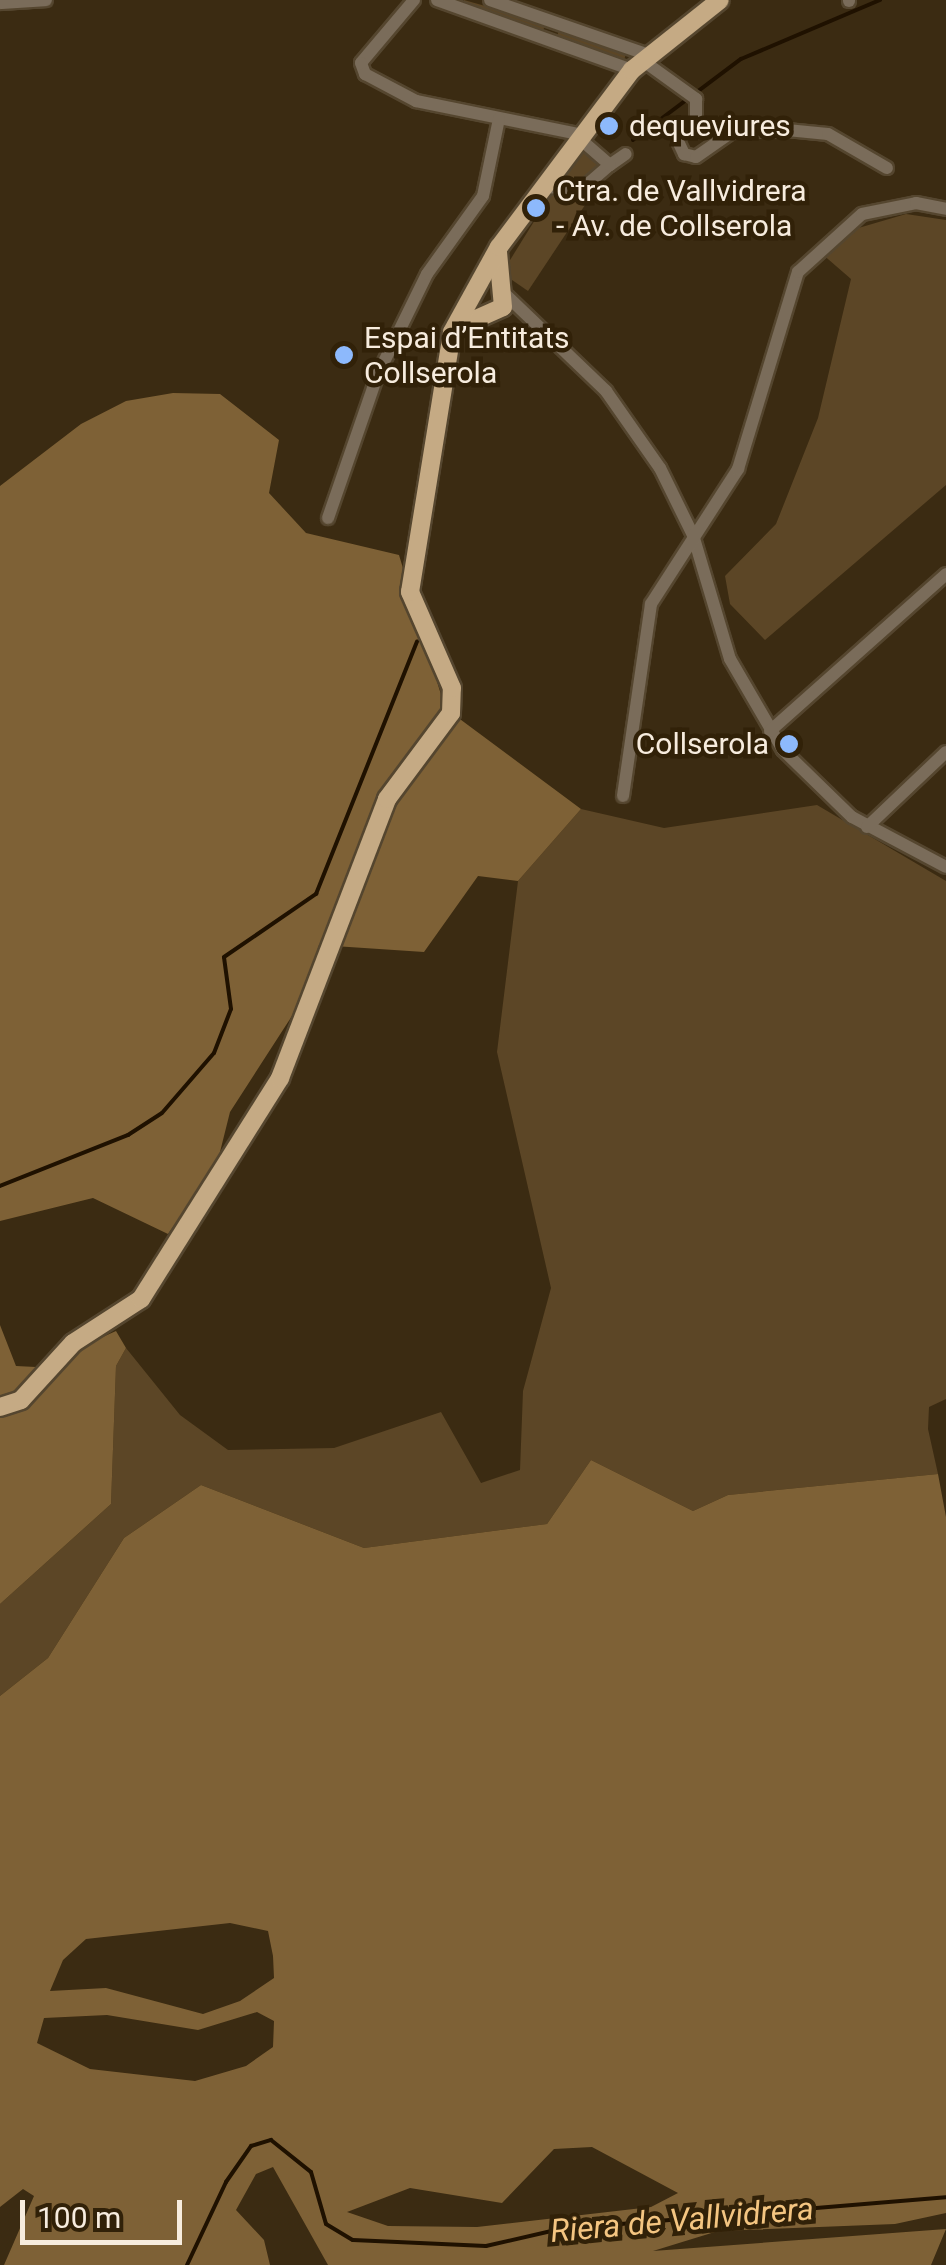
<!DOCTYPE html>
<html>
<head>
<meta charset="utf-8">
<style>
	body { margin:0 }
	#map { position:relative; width:946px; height:2265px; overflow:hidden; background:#3b2b12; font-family:Roboto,sans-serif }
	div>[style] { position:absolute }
	.green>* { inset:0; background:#5c4626; transform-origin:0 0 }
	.forest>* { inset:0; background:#7e6136 }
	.stream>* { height:4px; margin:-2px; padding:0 2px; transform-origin:2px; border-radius:2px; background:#1f1100 }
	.roads { filter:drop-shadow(2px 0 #55462f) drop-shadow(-2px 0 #55462f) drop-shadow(0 2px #55462f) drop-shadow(0 -2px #55462f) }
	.minor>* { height:12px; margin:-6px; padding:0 6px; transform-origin:6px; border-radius:6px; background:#7a6c5a }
	.major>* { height:18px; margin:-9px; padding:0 9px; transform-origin:9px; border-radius:9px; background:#c5aa84 }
	.dots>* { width:28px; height:28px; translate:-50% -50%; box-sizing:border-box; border:5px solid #312108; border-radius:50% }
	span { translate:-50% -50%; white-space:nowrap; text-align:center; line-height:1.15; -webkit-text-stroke:9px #312108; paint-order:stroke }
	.poi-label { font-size:30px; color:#f7ecde }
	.left { translate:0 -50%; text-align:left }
	.right { translate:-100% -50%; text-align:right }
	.water-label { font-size:32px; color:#f4c581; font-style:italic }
	.scale { position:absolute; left:20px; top:2200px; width:162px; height:45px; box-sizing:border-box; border:5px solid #f7ecde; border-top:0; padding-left:12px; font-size:30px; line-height:35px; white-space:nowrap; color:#f7ecde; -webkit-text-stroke:8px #312108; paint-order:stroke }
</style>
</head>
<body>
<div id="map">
	<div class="green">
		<div style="clip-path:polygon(464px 0,546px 23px,542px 33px,462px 6px)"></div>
		<div style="left:560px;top:28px;width:71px;height:10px;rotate:20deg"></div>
		<div style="clip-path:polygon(582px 148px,604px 165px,569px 188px,556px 181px)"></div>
		<div style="clip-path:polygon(551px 194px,589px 199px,528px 291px,502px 273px)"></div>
		<div style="clip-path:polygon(906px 214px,946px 220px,946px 485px,765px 640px,730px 604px,725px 576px,776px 524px,818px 418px,851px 279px,821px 253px,855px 229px)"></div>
		<div style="clip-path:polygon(817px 805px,946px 881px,946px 1399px,929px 1407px,928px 1429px,938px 1474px,728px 1495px,693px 1511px,591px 1460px,547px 1524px,364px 1548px,201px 1485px,124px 1538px,48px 1658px,0 1696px,0 1604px,111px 1504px,116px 1366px,126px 1348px,180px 1415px,228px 1450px,334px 1448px,441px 1412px,481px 1483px,520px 1470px,523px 1391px,551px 1288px,497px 1052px,518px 881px,581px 809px,664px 828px)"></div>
	</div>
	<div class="forest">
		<div style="clip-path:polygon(173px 393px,220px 394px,279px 440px,269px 493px,306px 533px,399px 555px,445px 708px,581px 809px,518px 881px,478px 876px,424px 952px,319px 945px,301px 1002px,230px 1112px,217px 1164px,168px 1234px,93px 1198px,0 1221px,0 486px,81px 424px,126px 401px)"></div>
		<div style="clip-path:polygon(0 1325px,16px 1366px,36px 1367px,116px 1331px,126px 1348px,116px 1366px,111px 1504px,0 1604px)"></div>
		<div style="clip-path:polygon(evenodd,591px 1460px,693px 1511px,728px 1495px,938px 1474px,946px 1517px,946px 2213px,895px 2224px,718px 2231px,653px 2251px,946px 2229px,931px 2265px,328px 2265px,273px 2167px,256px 2174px,236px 2210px,264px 2240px,270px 2265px,4px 2265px,34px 2196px,23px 2189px,0 2207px,0 1696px,48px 1658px,124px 1538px,201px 1485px,364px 1548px,547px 1524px,591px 1460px,230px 1923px,268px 1931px,273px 1956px,274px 1978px,240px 2001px,203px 2014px,106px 1988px,50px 1991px,63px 1960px,86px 1939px,230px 1923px,591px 1460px,257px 2012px,274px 2021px,273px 2047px,246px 2066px,195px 2081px,90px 2069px,37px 2043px,44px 2018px,107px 2015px,198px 2030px,257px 2012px,591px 1460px,592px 2147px,678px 2193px,651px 2207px,477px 2227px,388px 2226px,347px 2212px,410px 2188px,502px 2203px,554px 2149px,592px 2147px)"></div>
	</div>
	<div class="stream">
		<div style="left:633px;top:140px;width:135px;rotate:-36.9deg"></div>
		<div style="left:741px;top:59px;width:151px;rotate:-23deg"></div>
		<div style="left:0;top:1186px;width:138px;rotate:-21.7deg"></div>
		<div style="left:128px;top:1135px;width:40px;rotate:-32.9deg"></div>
		<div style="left:162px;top:1113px;width:79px;rotate:-49.1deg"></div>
		<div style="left:214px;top:1053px;width:47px;rotate:-68.9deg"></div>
		<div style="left:231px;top:1009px;width:52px;rotate:-97.7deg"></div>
		<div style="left:224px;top:957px;width:112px;rotate:-34.4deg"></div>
		<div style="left:316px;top:894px;width:272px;rotate:-68.2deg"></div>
		<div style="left:187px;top:2265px;width:92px;rotate:-64.8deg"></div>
		<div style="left:226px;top:2182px;width:44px;rotate:-55.2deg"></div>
		<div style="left:251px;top:2146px;width:21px;rotate:-17deg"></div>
		<div style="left:271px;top:2140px;width:51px;rotate:38.7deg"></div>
		<div style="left:311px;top:2172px;width:54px;rotate:73.9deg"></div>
		<div style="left:326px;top:2224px;width:31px;rotate:31deg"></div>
		<div style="left:353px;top:2240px;width:133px;rotate:2.6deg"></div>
		<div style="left:486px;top:2246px;width:76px;rotate:-12.9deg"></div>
		<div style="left:560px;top:2229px;width:387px;rotate:-4.7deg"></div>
	</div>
	<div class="roads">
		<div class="minor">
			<div style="left:414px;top:0;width:82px;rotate:130.1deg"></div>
			<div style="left:361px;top:63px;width:12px;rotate:70deg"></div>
			<div style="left:365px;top:74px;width:58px;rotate:27.9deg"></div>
			<div style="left:416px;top:101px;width:170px;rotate:11.5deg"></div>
			<div style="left:437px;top:0;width:207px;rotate:19.7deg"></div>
			<div style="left:490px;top:0;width:168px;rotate:19.1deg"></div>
			<div style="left:849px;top:0;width:1px;rotate:90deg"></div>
			<div style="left:0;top:3px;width:46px;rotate:-3.7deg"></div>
			<div style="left:642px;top:60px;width:67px;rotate:35.8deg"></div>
			<div style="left:696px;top:99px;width:22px;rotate:90deg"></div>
			<div style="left:696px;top:121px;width:26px;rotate:137deg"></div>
			<div style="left:677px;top:139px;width:17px;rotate:65deg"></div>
			<div style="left:684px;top:154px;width:12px;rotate:14deg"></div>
			<div style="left:696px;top:157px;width:44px;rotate:-34.8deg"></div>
			<div style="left:732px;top:132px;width:55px;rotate:-2.1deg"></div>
			<div style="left:787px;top:130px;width:41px;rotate:5.6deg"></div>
			<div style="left:828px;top:134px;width:68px;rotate:30deg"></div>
			<div style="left:610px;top:165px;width:19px;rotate:-35deg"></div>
			<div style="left:544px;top:187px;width:38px;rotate:3deg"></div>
			<div style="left:582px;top:189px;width:37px;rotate:-41deg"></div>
			<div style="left:610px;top:165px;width:40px;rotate:-139deg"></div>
			<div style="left:506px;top:295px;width:139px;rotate:43.8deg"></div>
			<div style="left:606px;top:391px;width:94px;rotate:55deg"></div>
			<div style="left:660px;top:468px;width:75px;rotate:63.8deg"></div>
			<div style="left:693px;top:535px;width:129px;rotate:73.4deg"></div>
			<div style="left:730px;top:659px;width:105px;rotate:59.8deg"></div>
			<div style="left:783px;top:750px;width:96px;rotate:44.2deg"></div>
			<div style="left:852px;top:817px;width:106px;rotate:28deg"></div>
			<div style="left:328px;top:518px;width:152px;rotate:-70.9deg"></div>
			<div style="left:378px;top:374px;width:111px;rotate:-63.9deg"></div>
			<div style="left:427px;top:274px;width:96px;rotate:-54.3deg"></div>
			<div style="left:483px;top:196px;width:79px;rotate:-78.3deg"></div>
			<div style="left:770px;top:731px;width:236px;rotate:-41.7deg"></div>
			<div style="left:623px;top:796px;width:194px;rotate:-81.7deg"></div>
			<div style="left:651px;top:604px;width:161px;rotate:-57.2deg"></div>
			<div style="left:738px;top:469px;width:206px;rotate:-73.1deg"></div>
			<div style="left:798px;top:272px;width:86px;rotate:-42.2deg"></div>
			<div style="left:862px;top:214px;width:55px;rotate:-11.5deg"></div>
			<div style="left:916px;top:203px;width:31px;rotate:11deg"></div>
			<div style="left:867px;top:827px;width:109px;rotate:-43.5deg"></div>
		</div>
		<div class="major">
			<div style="left:456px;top:328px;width:51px;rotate:-24.1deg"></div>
			<div style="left:503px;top:307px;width:55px;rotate:-95.2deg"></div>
			<div style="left:0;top:1407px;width:22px;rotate:-18deg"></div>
			<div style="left:21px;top:1400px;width:77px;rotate:-47.6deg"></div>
			<div style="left:73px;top:1343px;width:81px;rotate:-32.9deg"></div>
			<div style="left:141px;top:1299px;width:261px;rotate:-57.8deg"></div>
			<div style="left:280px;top:1078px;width:299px;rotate:-69deg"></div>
			<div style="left:387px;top:799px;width:107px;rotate:-53.3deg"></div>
			<div style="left:451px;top:713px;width:25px;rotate:-88deg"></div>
			<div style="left:452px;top:688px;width:105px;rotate:-113.6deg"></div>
			<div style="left:410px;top:592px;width:263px;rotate:-80.8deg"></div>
			<div style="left:452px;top:332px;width:97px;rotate:-61.1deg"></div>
			<div style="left:499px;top:247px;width:221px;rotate:-53.1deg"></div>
			<div style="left:632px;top:70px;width:112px;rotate:-38.5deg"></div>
		</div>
	</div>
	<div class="dots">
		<div style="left:609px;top:126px;background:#8db9fc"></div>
		<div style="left:536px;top:208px;background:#8db9fc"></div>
		<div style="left:344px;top:355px;background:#8db9fc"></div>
		<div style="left:789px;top:744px;background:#8db9fc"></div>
	</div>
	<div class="poi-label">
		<span class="left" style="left:629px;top:126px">dequeviures</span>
		<span class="left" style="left:556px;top:208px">Ctra. de Vallvidrera<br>- Av. de Collserola</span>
		<span class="left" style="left:364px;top:355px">Espai d’Entitats<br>Collserola</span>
		<span class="right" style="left:769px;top:744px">Collserola</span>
	</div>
	<div class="water-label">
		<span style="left:682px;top:2220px;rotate:-5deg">Riera de Vallvidrera</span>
	</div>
	<div class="scale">100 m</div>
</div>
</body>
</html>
